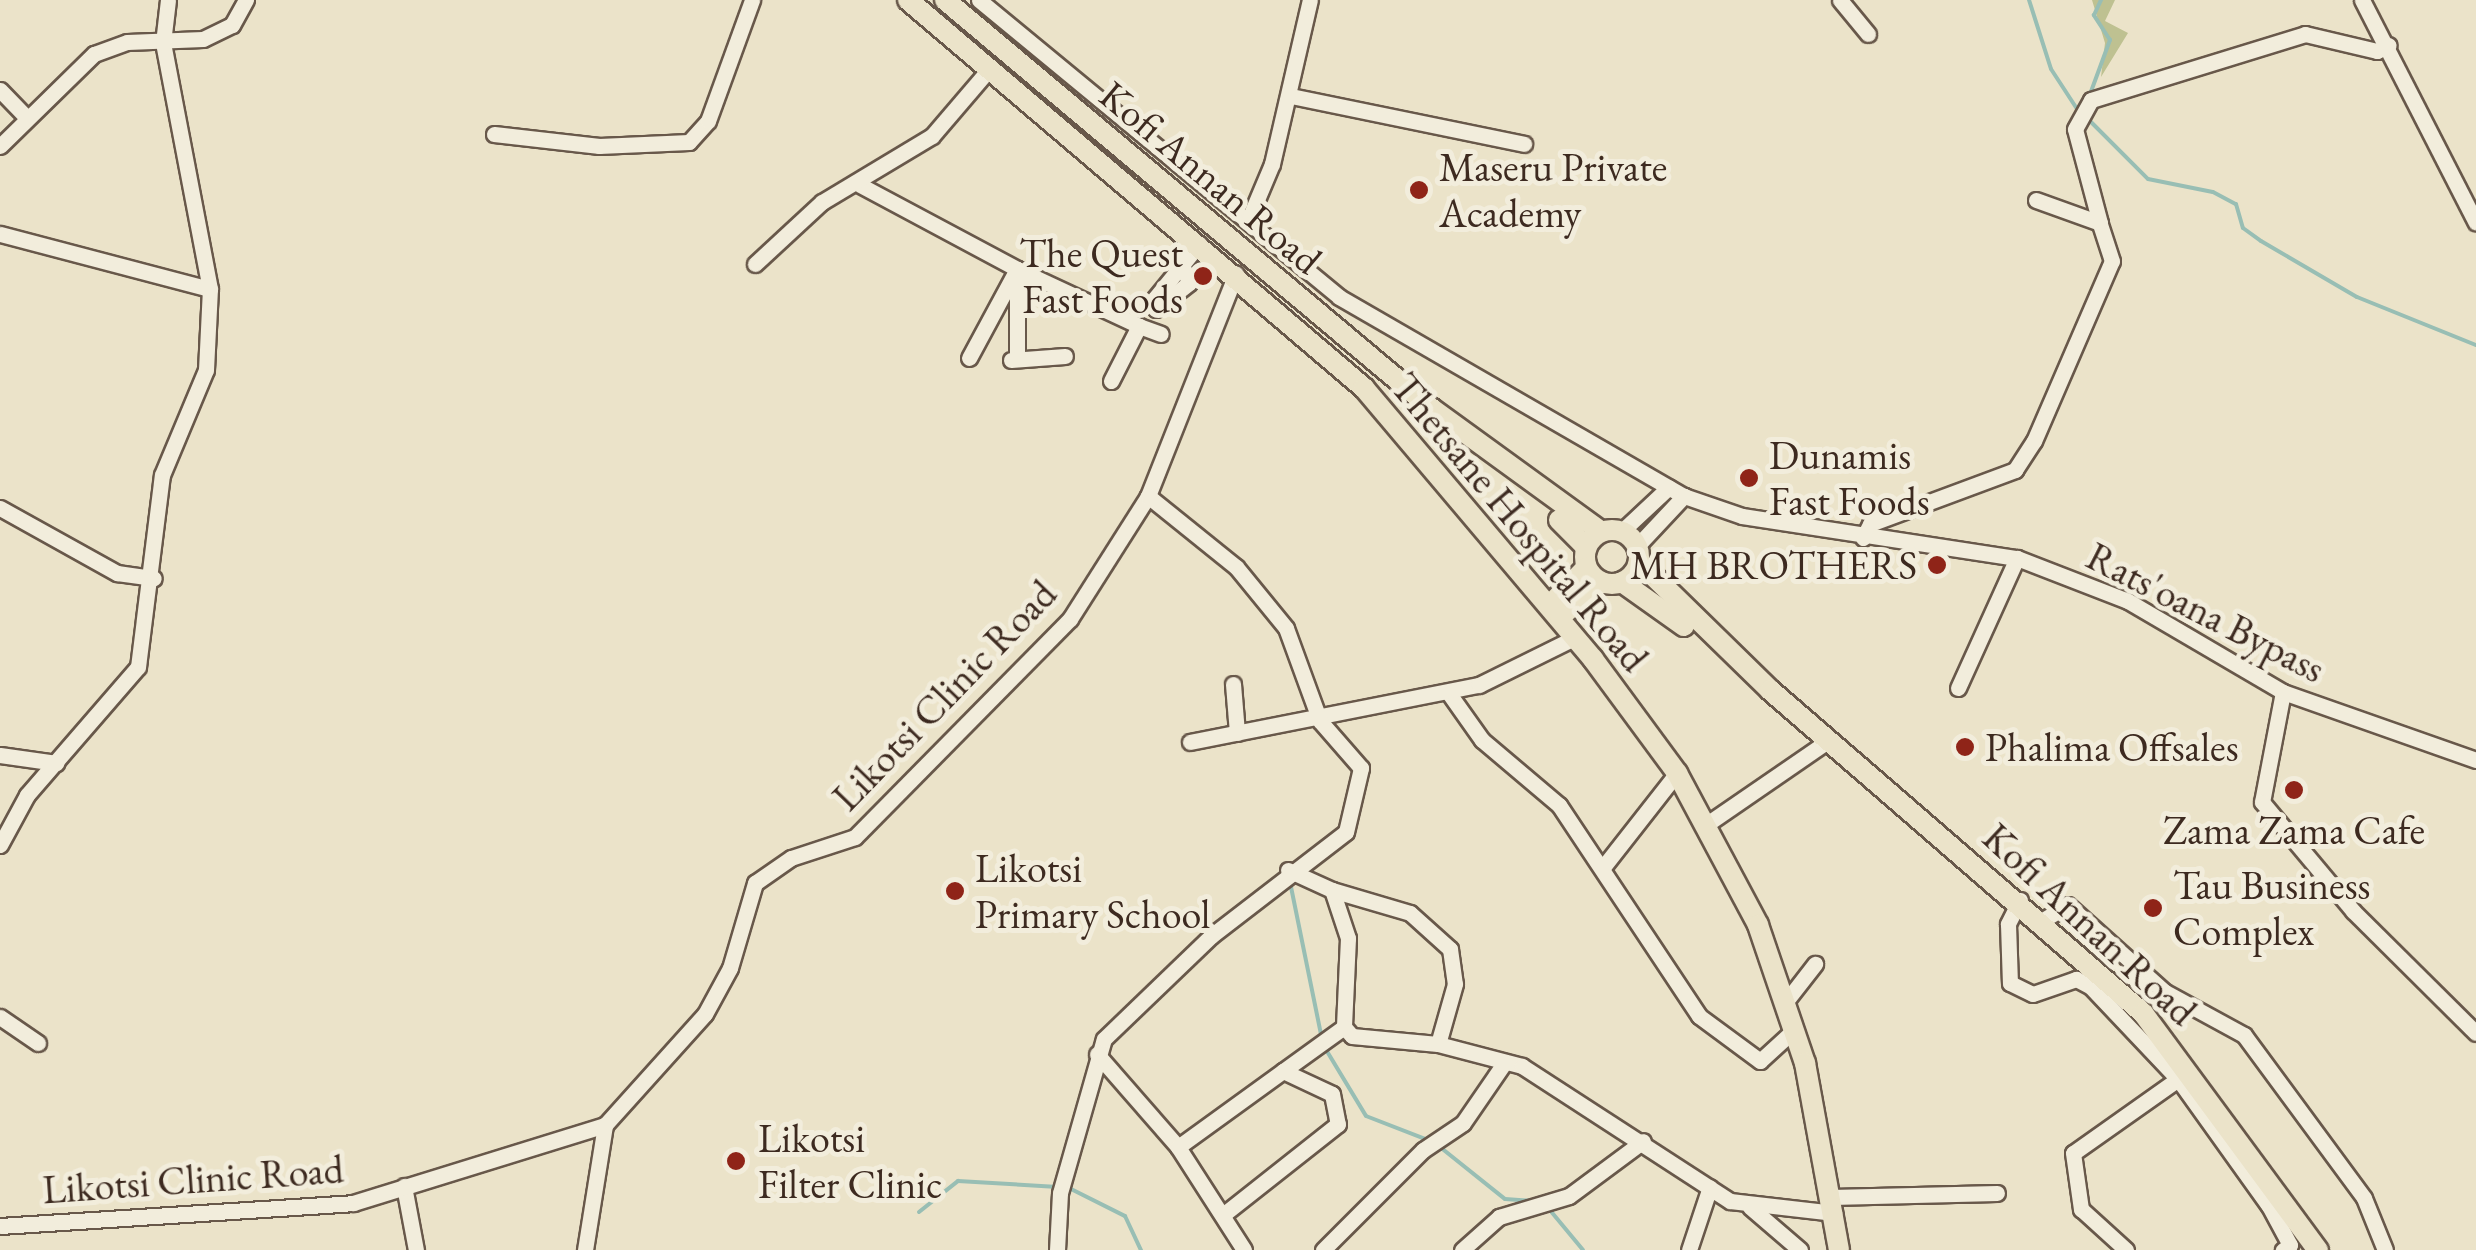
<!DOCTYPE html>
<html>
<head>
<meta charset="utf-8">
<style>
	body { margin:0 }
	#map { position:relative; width:2476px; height:1250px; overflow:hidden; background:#ebe3c9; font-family:"EB Garamond",serif }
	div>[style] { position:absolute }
	.green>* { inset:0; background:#bec191 }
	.stream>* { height:4px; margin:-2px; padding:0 2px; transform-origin:2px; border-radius:2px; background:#98beb4 }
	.roads { filter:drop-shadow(2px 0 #68584a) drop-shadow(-2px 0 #68584a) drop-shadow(0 2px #68584a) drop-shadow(0 -2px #68584a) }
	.minor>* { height:15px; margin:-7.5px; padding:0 7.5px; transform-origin:7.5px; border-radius:7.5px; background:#f2eddc }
	.major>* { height:20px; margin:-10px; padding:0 10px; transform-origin:10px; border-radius:10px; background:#ebe3c9 }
	.major>.ring { margin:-10px; padding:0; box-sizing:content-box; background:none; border:20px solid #ebe3c9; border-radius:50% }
	.dots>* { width:28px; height:28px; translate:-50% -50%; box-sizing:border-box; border:5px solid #f2eddc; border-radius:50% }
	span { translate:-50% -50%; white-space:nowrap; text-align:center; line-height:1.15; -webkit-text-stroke:10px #f2eddc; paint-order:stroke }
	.poi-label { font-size:40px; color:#3d2a20 }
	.left { translate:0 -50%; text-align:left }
	.right { translate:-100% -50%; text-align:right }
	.street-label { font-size:40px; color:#3d2a20 }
</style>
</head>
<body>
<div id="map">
	<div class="green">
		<div style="clip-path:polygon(2092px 0,2115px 0,2105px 21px,2128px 33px,2101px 77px,2105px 43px)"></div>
	</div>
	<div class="stream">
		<div style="left:2029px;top:0;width:72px;rotate:72.3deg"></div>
		<div style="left:2051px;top:69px;width:51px;rotate:56.9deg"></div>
		<div style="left:2089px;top:97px;width:61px;rotate:-69.8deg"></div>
		<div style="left:2110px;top:40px;width:30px;rotate:-123deg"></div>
		<div style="left:2094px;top:15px;width:17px;rotate:-65deg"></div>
		<div style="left:2087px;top:118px;width:86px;rotate:45deg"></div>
		<div style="left:2148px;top:179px;width:66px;rotate:11.3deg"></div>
		<div style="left:2213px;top:192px;width:26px;rotate:28deg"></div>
		<div style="left:2236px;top:204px;width:25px;rotate:74deg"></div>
		<div style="left:2243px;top:228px;width:22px;rotate:36deg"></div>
		<div style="left:2261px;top:241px;width:111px;rotate:30.3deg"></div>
		<div style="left:2357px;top:297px;width:128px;rotate:22deg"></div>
		<div style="left:1290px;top:882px;width:160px;rotate:78.5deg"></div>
		<div style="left:1325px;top:1048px;width:79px;rotate:58.9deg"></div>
		<div style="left:1366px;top:1116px;width:66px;rotate:21.2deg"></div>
		<div style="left:1440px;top:1147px;width:83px;rotate:38.7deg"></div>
		<div style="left:1505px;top:1199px;width:27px;rotate:4deg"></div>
		<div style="left:1067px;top:1187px;width:65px;rotate:26.6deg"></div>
		<div style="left:1125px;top:1216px;width:38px;rotate:65deg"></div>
		<div style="left:1549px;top:1209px;width:53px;rotate:50.3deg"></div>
		<div style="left:919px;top:1212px;width:50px;rotate:-38.5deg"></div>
		<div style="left:958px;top:1181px;width:100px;rotate:3.4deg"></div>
	</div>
	<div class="roads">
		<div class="minor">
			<div style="left:979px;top:0;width:467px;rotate:39.5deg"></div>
			<div style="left:1339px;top:297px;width:398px;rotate:30deg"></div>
			<div style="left:1684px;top:496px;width:61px;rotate:19deg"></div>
			<div style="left:1742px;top:516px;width:278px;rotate:8.7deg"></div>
			<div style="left:2017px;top:558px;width:119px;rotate:21.2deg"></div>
			<div style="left:2128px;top:601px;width:180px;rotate:30.4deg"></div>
			<div style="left:2283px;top:692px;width:205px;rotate:19.4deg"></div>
			<div style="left:1840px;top:0;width:44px;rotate:50.5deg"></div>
			<div style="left:2362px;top:0;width:250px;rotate:62.9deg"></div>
			<div style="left:0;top:90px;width:39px;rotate:46deg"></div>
			<div style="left:1291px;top:96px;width:238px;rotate:11.6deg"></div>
			<div style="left:494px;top:134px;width:106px;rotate:6.5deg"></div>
			<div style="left:599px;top:146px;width:90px;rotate:-2.5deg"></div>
			<div style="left:689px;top:142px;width:28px;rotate:-48deg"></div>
			<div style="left:708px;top:121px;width:129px;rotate:-70deg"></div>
			<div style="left:0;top:146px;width:132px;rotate:-44.4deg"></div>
			<div style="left:94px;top:54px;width:35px;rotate:-20deg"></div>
			<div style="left:127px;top:42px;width:76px;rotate:-2.3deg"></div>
			<div style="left:203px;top:39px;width:32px;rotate:-26deg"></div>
			<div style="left:232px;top:25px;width:29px;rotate:-61deg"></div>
			<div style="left:860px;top:185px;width:178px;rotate:28.1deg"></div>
			<div style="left:1017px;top:269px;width:101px;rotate:118.3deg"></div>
			<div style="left:1248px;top:221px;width:62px;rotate:-67.2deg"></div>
			<div style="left:1272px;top:164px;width:168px;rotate:-77deg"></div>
			<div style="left:2100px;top:223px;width:97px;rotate:-104.9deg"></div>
			<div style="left:2075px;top:129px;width:33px;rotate:-61deg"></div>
			<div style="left:2091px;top:100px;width:224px;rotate:-17.1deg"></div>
			<div style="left:2305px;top:34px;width:74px;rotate:13.3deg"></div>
			<div style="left:2377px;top:51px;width:13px;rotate:-27deg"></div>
			<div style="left:0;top:234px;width:217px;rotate:14.7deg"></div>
			<div style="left:755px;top:264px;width:91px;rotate:-42.8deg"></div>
			<div style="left:822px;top:202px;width:128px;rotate:-31deg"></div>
			<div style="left:932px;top:136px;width:89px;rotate:-49.5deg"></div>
			<div style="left:1183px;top:267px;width:17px;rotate:69deg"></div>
			<div style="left:1189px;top:283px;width:42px;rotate:141.8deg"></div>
			<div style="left:1156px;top:309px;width:11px;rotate:-95deg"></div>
			<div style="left:1155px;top:298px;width:70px;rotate:-50.8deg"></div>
			<div style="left:1017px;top:358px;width:89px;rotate:-90deg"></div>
			<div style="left:1017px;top:269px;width:135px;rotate:25deg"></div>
			<div style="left:1011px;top:360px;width:54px;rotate:-4.2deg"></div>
			<div style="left:1111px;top:381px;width:62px;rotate:-63deg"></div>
			<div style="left:1139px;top:326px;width:23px;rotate:20deg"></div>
			<div style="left:0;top:508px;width:134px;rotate:29.1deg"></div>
			<div style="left:117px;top:573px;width:37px;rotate:8deg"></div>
			<div style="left:1622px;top:531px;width:64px;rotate:-43.1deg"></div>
			<div style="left:1863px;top:538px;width:16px;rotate:-63deg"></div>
			<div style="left:1870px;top:524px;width:155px;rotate:-20.4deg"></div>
			<div style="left:2015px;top:470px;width:35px;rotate:-57deg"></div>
			<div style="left:2034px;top:441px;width:196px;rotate:-66.6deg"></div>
			<div style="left:2112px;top:261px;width:40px;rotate:-108deg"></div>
			<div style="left:2100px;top:223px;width:68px;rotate:-160.2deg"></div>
			<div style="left:1637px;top:546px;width:69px;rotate:-46.8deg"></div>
			<div style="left:1233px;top:684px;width:49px;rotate:85.3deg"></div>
			<div style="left:1958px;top:688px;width:143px;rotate:-65.6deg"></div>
			<div style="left:1448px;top:692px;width:59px;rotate:54.7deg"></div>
			<div style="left:1482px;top:740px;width:101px;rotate:40.2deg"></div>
			<div style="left:1559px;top:805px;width:253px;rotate:56.4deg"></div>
			<div style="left:1699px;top:1016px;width:76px;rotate:36.4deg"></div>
			<div style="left:1760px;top:1061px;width:47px;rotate:-42.4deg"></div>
			<div style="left:2283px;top:692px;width:112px;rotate:100.8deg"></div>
			<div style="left:2262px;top:802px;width:142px;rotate:50.1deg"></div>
			<div style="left:2353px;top:911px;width:173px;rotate:44.8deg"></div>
			<div style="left:1190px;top:742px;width:295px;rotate:-11.2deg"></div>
			<div style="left:1479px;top:685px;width:108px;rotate:-26.3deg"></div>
			<div style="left:0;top:755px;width:57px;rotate:8.1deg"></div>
			<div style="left:1707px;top:824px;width:148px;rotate:-34.5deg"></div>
			<div style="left:0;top:845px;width:57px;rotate:-61.6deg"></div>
			<div style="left:27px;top:795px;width:169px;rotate:-49.1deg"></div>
			<div style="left:138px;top:667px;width:193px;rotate:-82.9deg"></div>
			<div style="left:162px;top:475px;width:114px;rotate:-67.3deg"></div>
			<div style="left:206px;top:370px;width:81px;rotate:-87.2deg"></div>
			<div style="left:210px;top:289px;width:250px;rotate:-100.8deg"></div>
			<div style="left:163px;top:43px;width:43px;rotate:-83.4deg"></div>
			<div style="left:1604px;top:866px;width:118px;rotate:-51.9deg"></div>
			<div style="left:1288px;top:870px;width:48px;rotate:24.4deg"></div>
			<div style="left:1332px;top:890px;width:51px;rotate:71.6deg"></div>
			<div style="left:1348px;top:938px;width:89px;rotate:92.6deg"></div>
			<div style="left:1344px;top:1027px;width:12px;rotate:48deg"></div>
			<div style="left:1352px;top:1036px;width:86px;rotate:5.3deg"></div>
			<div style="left:1438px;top:1044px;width:87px;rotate:14.7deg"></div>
			<div style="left:1522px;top:1066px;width:248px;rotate:33deg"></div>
			<div style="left:1730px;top:1201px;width:105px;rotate:6.6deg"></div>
			<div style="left:1332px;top:890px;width:81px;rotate:16.4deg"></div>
			<div style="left:1410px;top:913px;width:54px;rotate:42deg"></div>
			<div style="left:1450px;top:949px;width:35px;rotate:82deg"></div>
			<div style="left:1455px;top:984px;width:62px;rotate:105.8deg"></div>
			<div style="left:2020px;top:900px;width:27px;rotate:117deg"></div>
			<div style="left:2008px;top:924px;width:59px;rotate:88.1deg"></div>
			<div style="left:2010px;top:983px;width:25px;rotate:26deg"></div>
			<div style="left:2033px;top:994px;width:46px;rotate:-19.2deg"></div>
			<div style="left:2076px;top:979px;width:17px;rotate:28deg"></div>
			<div style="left:2091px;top:987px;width:127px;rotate:46.6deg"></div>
			<div style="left:2178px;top:1079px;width:128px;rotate:144.8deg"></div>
			<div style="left:2073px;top:1153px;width:57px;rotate:81.9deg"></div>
			<div style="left:2081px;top:1209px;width:61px;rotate:42.3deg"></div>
			<div style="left:2043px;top:920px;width:29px;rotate:-31deg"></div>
			<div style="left:2068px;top:905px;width:130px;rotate:41.9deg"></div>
			<div style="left:2165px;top:992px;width:90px;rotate:28.6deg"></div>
			<div style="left:2244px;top:1035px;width:202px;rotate:53.6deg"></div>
			<div style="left:2364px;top:1198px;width:56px;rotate:68deg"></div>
			<div style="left:1787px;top:1000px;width:46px;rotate:-52.1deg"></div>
			<div style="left:0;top:1017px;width:46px;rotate:34.4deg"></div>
			<div style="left:1097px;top:1054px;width:123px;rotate:48.9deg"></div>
			<div style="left:1178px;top:1147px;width:122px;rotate:57.3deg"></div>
			<div style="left:1283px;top:1071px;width:75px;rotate:-35.8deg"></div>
			<div style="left:2178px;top:1079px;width:156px;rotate:54.4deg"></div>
			<div style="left:2269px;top:1206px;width:44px;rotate:61.7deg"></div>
			<div style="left:2290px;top:1245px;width:9px;rotate:144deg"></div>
			<div style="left:1178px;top:1147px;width:130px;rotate:-35.9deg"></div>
			<div style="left:1283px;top:1071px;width:54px;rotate:25.1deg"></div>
			<div style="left:1332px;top:1094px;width:31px;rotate:79deg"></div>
			<div style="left:1338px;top:1124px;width:145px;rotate:141.7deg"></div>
			<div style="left:404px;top:1186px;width:65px;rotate:79.4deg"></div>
			<div style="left:1831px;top:1197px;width:166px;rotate:-1.4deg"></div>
			<div style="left:1750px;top:1207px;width:66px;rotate:40.7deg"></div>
			<div style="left:0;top:1226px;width:354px;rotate:-3.7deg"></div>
			<div style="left:353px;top:1203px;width:264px;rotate:-17.2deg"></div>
			<div style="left:605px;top:1125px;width:149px;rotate:-48deg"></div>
			<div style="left:705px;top:1014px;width:52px;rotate:-61.5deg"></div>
			<div style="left:730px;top:968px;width:89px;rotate:-73.6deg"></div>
			<div style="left:755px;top:883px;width:44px;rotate:-34.8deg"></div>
			<div style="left:791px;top:858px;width:67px;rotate:-18.2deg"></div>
			<div style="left:855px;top:837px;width:306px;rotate:-45.4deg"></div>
			<div style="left:1070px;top:619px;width:146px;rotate:-57.6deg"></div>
			<div style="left:1148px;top:496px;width:239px;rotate:-68.4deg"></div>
			<div style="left:585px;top:1250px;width:127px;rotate:-80.9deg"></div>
			<div style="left:1057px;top:1250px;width:57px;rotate:-87deg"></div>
			<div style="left:1060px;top:1193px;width:160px;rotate:-74.1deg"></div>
			<div style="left:1104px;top:1039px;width:149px;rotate:-43.9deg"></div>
			<div style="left:1211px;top:936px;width:170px;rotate:-37.6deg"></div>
			<div style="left:1346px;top:832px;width:66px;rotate:-76.8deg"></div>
			<div style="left:1361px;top:768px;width:62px;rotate:-131.1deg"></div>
			<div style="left:1320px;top:721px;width:99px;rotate:-110.1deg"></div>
			<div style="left:1286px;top:628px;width:79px;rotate:-129.3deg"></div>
			<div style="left:1236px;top:567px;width:113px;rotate:-141.1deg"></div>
			<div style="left:1323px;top:1250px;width:141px;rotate:-45deg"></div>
			<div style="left:1423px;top:1150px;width:48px;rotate:-34deg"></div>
			<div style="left:1463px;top:1123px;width:74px;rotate:-55.5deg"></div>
			<div style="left:1462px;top:1250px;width:50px;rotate:-41.7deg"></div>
			<div style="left:1499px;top:1217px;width:73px;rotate:-16.7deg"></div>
			<div style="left:1569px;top:1196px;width:92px;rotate:-36.6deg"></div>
			<div style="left:1689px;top:1250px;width:66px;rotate:-71.6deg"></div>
		</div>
		<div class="major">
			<div style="left:908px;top:0;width:599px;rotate:40.39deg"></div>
			<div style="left:1364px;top:388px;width:355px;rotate:49.8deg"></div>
			<div style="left:1593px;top:659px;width:142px;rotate:53.6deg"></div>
			<div style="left:1677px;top:773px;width:172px;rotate:61.9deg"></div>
			<div style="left:1758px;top:925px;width:146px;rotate:71.2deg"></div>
			<div style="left:1805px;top:1063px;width:190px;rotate:79.7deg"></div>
			<div style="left:945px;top:0;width:635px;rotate:40.01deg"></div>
			<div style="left:1431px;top:408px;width:209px;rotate:36deg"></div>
			<div style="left:1559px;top:520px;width:38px;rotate:45deg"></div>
			<div class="ring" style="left:1585px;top:530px;width:34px;height:34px"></div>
			<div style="left:1639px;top:562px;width:183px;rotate:44.3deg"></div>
			<div style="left:1770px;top:690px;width:493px;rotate:40.9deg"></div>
			<div style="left:2143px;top:1013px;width:295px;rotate:53.6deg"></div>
			<div style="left:1622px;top:582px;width:76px;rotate:35.4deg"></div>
			<div style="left:1550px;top:605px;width:52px;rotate:-45.8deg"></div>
			<div style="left:1560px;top:617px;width:54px;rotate:-40.5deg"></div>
		</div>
	</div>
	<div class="dots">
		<div style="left:1419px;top:190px;background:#8f2418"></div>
		<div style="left:1203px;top:276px;background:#8f2418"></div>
		<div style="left:1749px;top:478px;background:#8f2418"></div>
		<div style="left:1937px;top:565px;background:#8f2418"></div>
		<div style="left:1965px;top:747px;background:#8f2418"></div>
		<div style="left:2294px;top:790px;background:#8f2418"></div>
		<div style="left:955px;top:891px;background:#8f2418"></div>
		<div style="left:2153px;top:908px;background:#8f2418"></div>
		<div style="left:736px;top:1161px;background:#8f2418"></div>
	</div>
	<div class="poi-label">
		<span class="left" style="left:1439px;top:190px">Maseru Private<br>Academy</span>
		<span class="right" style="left:1183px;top:276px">The Quest<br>Fast Foods</span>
		<span class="left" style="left:1769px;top:478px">Dunamis<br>Fast Foods</span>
		<span class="right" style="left:1917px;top:565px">MH BROTHERS</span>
		<span class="left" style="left:1985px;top:747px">Phalima Offsales</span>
		<span style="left:2294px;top:830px">Zama Zama Cafe</span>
		<span class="left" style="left:975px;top:891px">Likotsi<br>Primary School</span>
		<span class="left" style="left:2173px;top:908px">Tau Business<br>Complex</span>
		<span class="left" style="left:758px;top:1161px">Likotsi<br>Filter Clinic</span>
	</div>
	<div class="street-label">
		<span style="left:1211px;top:177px;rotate:40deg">Kofi Annan Road</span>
		<span style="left:1520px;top:522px;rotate:50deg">Thetsane Hospital Road</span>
		<span style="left:2206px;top:612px;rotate:27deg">Rats'oana Bypass</span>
		<span style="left:944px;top:695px;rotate:-46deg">Likotsi Clinic Road</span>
		<span style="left:2090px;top:924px;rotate:43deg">Kofi Annan Road</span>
		<span style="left:193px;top:1179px;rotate:-4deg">Likotsi Clinic Road</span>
	</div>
</div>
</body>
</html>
